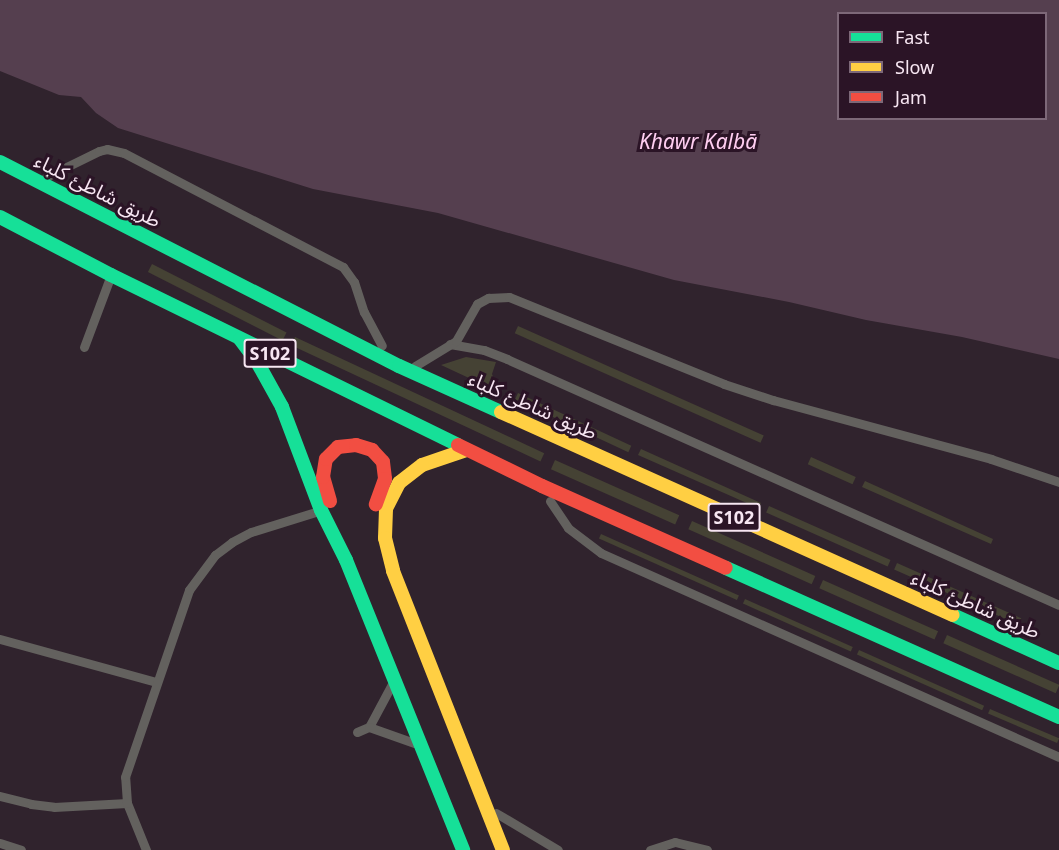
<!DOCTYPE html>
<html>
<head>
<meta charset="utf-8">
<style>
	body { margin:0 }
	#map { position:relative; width:1059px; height:850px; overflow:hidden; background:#30232d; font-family:"Noto Sans","Noto Sans Arabic",sans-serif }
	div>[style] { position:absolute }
	.green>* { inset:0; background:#454234; transform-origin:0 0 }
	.water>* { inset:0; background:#553f4f }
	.lane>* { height:9px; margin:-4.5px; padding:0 4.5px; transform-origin:4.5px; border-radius:4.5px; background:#63615e }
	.fast>* { height:14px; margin:-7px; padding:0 7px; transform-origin:7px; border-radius:7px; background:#16e098 }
	.slow>* { height:14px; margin:-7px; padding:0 7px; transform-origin:7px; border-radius:7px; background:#ffcf43 }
	.jam>* { height:14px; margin:-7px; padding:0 7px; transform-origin:7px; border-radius:7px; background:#f24e42 }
	span { translate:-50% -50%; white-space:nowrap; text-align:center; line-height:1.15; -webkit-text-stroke:6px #2b1426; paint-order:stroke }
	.shield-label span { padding:2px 4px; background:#2b1426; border:2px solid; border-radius:4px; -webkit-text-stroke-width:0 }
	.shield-label { font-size:18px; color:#f7e6f2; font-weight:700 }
	.street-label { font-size:20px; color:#f7e6f2 }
	.water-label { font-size:21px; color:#ffcef1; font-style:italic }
	.legend { position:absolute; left:837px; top:12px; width:210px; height:108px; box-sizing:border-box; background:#2b1426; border:2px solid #7d6878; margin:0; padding:8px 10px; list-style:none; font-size:18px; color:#f7e6f2 }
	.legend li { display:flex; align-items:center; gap:12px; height:30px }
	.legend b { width:30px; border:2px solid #7d6878 }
</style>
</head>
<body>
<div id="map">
	<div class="green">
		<div style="left:152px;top:264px;width:151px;height:9px;rotate:27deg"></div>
		<div style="left:518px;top:326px;width:269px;height:8px;rotate:24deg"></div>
		<div style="left:295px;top:337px;width:275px;height:9px;rotate:25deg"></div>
		<div style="clip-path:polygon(466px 357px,496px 362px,492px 374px,495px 382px,502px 386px,499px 392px,441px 365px)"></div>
		<div style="left:518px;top:393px;width:125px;height:7px;rotate:25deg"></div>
		<div style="clip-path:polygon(641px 449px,761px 503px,758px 508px,638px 455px)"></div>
		<div style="left:811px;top:457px;width:49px;height:8px;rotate:24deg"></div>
		<div style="left:555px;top:460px;width:136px;height:10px;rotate:24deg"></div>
		<div style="clip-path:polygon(865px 481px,993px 539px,991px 544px,862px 487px)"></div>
		<div style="left:769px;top:506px;width:133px;height:7px;rotate:24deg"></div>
		<div style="left:692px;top:521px;width:135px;height:9px;rotate:24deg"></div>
		<div style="left:601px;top:534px;width:151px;height:5px;rotate:24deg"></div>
		<div style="left:897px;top:563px;width:136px;height:7px;rotate:24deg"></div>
		<div style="left:823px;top:580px;width:126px;height:9px;rotate:24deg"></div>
		<div style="left:745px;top:599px;width:118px;height:5px;rotate:24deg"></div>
		<div style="left:947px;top:635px;width:123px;height:9px;rotate:24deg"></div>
		<div style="left:859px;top:650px;width:137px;height:5px;rotate:24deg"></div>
		<div style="left:990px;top:709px;width:75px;height:5px;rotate:23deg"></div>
	</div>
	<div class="water">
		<div style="clip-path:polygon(evenodd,0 0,1059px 0,1059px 359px,962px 337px,866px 320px,789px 302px,674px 280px,438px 213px,313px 189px,118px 128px,96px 113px,81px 97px,59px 95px,0 71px,0 0,838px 14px,1046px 14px,1046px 118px,838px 118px,838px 14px)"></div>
	</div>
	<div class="lane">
		<div style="left:46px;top:177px;width:59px;rotate:-26.1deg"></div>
		<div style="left:99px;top:151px;width:8px;rotate:-14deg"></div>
		<div style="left:107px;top:149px;width:17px;rotate:13deg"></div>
		<div style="left:124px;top:153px;width:247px;rotate:27.5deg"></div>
		<div style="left:343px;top:267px;width:19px;rotate:54deg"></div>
		<div style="left:354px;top:282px;width:32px;rotate:72deg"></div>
		<div style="left:364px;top:312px;width:38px;rotate:62deg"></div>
		<div style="left:450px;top:344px;width:35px;rotate:10deg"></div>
		<div style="left:484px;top:350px;width:25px;rotate:21deg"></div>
		<div style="left:507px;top:359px;width:604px;rotate:24.02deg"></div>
		<div style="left:84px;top:347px;width:72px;rotate:-69.5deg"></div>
		<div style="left:415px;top:366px;width:48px;rotate:-31.4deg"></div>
		<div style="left:456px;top:341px;width:43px;rotate:-60.4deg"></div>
		<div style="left:477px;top:304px;width:13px;rotate:-29deg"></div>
		<div style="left:488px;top:298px;width:21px;rotate:-3deg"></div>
		<div style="left:509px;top:297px;width:232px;rotate:22deg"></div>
		<div style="left:724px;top:384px;width:52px;rotate:18.1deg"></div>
		<div style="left:773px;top:400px;width:226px;rotate:15.1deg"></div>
		<div style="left:991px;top:459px;width:72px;rotate:18.7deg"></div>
		<div style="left:550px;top:501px;width:32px;rotate:56deg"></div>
		<div style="left:568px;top:528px;width:41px;rotate:37.1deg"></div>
		<div style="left:601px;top:553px;width:501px;rotate:24.01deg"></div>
		<div style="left:0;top:639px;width:162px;rotate:15.4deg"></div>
		<div style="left:369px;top:727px;width:49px;rotate:-61.9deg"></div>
		<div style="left:357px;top:732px;width:13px;rotate:-23deg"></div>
		<div style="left:369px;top:727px;width:48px;rotate:19.6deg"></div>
		<div style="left:0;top:796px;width:32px;rotate:14deg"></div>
		<div style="left:31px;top:804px;width:23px;rotate:7deg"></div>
		<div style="left:54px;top:807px;width:73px;rotate:-3.1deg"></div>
		<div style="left:496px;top:813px;width:72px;rotate:30.8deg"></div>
		<div style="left:0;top:843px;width:22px;rotate:18deg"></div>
		<div style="left:146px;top:850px;width:51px;rotate:-112deg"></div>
		<div style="left:127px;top:803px;width:26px;rotate:-94deg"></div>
		<div style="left:125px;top:777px;width:198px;rotate:-71.1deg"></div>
		<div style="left:189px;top:590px;width:44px;rotate:-53.4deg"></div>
		<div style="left:215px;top:555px;width:21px;rotate:-37deg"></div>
		<div style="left:232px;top:542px;width:21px;rotate:-28deg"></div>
		<div style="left:251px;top:532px;width:71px;rotate:-17.2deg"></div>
		<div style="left:650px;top:850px;width:26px;rotate:-18deg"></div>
		<div style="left:675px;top:842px;width:33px;rotate:14deg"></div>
	</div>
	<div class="fast">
		<div style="left:0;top:162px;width:448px;rotate:27.1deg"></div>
		<div style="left:399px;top:366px;width:112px;rotate:24.3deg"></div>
		<div style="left:0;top:217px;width:125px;rotate:27.6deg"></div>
		<div style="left:111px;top:275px;width:386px;rotate:26.1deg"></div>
		<div style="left:240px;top:339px;width:26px;rotate:53deg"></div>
		<div style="left:256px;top:360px;width:54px;rotate:61deg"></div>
		<div style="left:282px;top:407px;width:110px;rotate:69.3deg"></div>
		<div style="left:321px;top:510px;width:56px;rotate:63.4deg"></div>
		<div style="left:346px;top:560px;width:313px;rotate:68deg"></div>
		<div style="left:726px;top:568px;width:365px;rotate:24.1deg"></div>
		<div style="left:953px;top:615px;width:116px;rotate:24.4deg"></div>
	</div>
	<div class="slow">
		<div style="left:501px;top:412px;width:495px;rotate:24.2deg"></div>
		<div style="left:466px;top:450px;width:46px;rotate:161.2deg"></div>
		<div style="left:422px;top:465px;width:29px;rotate:142deg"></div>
		<div style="left:399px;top:483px;width:29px;rotate:117deg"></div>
		<div style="left:386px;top:509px;width:29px;rotate:92deg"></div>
		<div style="left:385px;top:538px;width:34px;rotate:76deg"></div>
		<div style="left:393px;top:571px;width:300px;rotate:68.5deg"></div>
	</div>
	<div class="jam">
		<div style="left:458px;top:445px;width:93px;rotate:26deg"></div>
		<div style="left:542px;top:486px;width:201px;rotate:24deg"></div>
		<div style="left:330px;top:501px;width:25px;rotate:-106deg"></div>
		<div style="left:323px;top:477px;width:18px;rotate:-81deg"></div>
		<div style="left:326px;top:459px;width:17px;rotate:-45deg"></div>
		<div style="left:338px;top:447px;width:18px;rotate:-6deg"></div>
		<div style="left:356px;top:445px;width:17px;rotate:17deg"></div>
		<div style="left:372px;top:450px;width:16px;rotate:47deg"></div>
		<div style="left:383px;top:462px;width:17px;rotate:83deg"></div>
		<div style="left:385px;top:479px;width:27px;rotate:110deg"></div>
	</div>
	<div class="shield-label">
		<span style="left:270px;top:353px">S102</span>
		<span style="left:734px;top:517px">S102</span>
	</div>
	<div class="street-label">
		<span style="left:98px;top:190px;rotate:27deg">طريق شاطئ كلباء</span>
		<span style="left:533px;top:405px;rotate:24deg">طريق شاطئ كلباء</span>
		<span style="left:976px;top:604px;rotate:24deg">طريق شاطئ كلباء</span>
	</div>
	<div class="water-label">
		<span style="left:698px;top:141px">Khawr Kalbā</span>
	</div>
	<ul class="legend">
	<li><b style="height:8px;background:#16e098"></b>Fast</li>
	<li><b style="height:8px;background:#ffcf43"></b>Slow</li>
	<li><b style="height:8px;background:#f24e42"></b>Jam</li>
	</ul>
</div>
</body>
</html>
